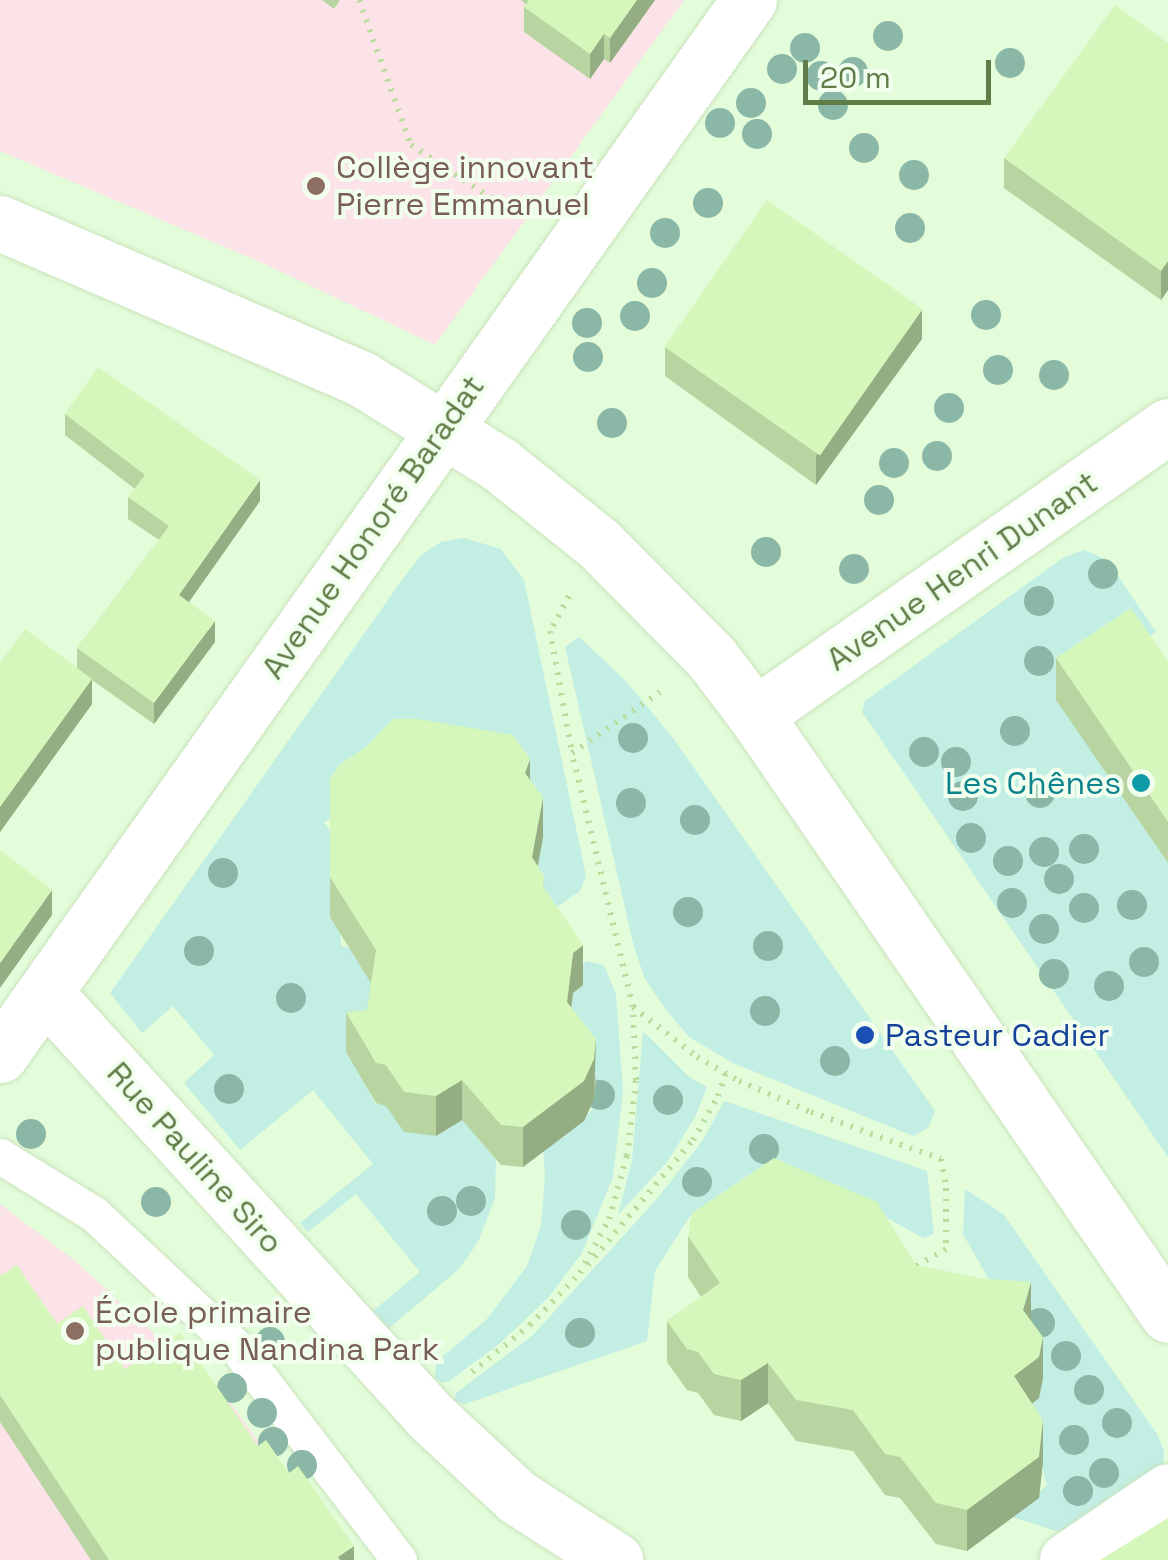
<!DOCTYPE html>
<html>
<head>
<meta charset="utf-8">
<style>
	body { margin:0 }
	#map { position:relative; width:1168px; height:1560px; overflow:hidden; background:#ecffe6; font-family:"Space Grotesk",sans-serif }
	div>[style] { position:absolute }
	.residential>* { inset:0; background:#e3fcda; transform-origin:0 0 }
	.education>* { inset:0; background:#fbe3e7 }
	.green>* { inset:0; background:#c2eee4 }
	.path>* { height:6px; margin-top:-3px; transform-origin:0; background:repeating-linear-gradient(90deg,#b9dd9d 0 2.5px,transparent 0 10.5px) }
	.roads { filter:drop-shadow(0 0 2px #cae3bd) drop-shadow(0 0 2px #cae3bd) }
	.service>* { height:35px; margin:-17.5px; padding:0 17.5px; transform-origin:17.5px; border-radius:17.5px; background:#fff }
	.minor>* { height:55px; margin:-27.5px; padding:0 27.5px; transform-origin:27.5px; border-radius:27.5px; background:#fff }
	.trees>* { width:30px; height:30px; margin:-15px; border-radius:50%; background:#8bb7a7 }
	.wall>* { inset:0; background:#b7d4a1 }
	.shaded-wall>* { inset:0; background:#95ad83 }
	.building>* { inset:0; background:#d5f7bb; transform-origin:0 0 }
	.dots>* { width:28px; height:28px; translate:-50% -50%; box-sizing:border-box; border:5px solid #f2ffef; border-radius:50% }
	span { translate:-50% -50%; white-space:nowrap; text-align:center; line-height:1.15; -webkit-text-stroke:8px #f2ffef; paint-order:stroke }
	.education-label { font-size:32px; color:#785e54 }
	.left { translate:0 -50%; text-align:left }
	.street-label { font-size:32px; color:#607c47 }
	.culture-label { font-size:32px; color:#0d838f }
	.right { translate:-100% -50%; text-align:right }
	.transit-label { font-size:32px; color:#164399 }
	.scale { position:absolute; left:803px; top:60px; width:188px; height:45px; box-sizing:border-box; border:5px solid #607c47; border-top:0; padding-left:12px; font-size:30px; line-height:35px; white-space:nowrap; color:#607c47; -webkit-text-stroke:8px #f2ffef; paint-order:stroke }
</style>
</head>
<body>
<div id="map">
	<div class="residential">
		<i style="left:0;top:0;width:1168px;height:1560px"></i>
	</div>
	<div class="education">
		<i style="clip-path:polygon(0 0,684px 0,435px 345px,267px 265px,0 151px)"></i>
		<i style="clip-path:polygon(0 1204px,73px 1259px,232px 1405px,345px 1560px,0 1560px)"></i>
	</div>
	<div class="green">
		<i style="clip-path:polygon(464px 538px,501px 549px,524px 580px,586px 876px,580px 891px,544px 916px,335px 815px,324px 823px,333px 834px,341px 946px,352px 948px,376px 990px,361px 1077px,375px 1103px,386px 1105px,404px 1132px,462px 1120px,496px 1159px,495px 1198px,478px 1242px,459px 1269px,388px 1329px,373px 1311px,420px 1272px,356px 1194px,308px 1232px,300px 1223px,373px 1164px,313px 1090px,240px 1150px,184px 1083px,214px 1055px,173px 1006px,142px 1033px,110px 993px,407px 573px,421px 555px,441px 542px)"></i>
		<i style="clip-path:polygon(1084px 550px,1107px 560px,1156px 632px,1057px 700px,1168px 863px,1168px 1157px,862px 712px,865px 701px,1064px 557px)"></i>
		<i style="clip-path:polygon(579px 637px,626px 681px,673px 738px,935px 1111px,928px 1128px,913px 1136px,733px 1063px,689px 1037px,666px 1010px,645px 979px,634px 947px,565px 647px)"></i>
		<i style="clip-path:polygon(586px 961px,604px 965px,616px 994px,623px 1091px,613px 1177px,582px 1253px,548px 1298px,499px 1344px,448px 1382px,440px 1382px,435px 1378px,436px 1362px,487px 1319px,527px 1266px,541px 1226px,545px 1176px,543px 1145px,564px 1137px,597px 1105px,567px 1042px,574px 973px)"></i>
		<i style="clip-path:polygon(643px 1031px,689px 1077px,707px 1087px,695px 1117px,667px 1162px,618px 1215px,632px 1160px)"></i>
		<i style="clip-path:polygon(724px 1101px,927px 1171px,934px 1234px,923px 1238px,846px 1195px,759px 1172px,690px 1216px,655px 1271px,647px 1341px,465px 1404px,454px 1401px,456px 1393px,533px 1335px,656px 1200px,703px 1140px)"></i>
		<i style="clip-path:polygon(965px 1189px,1004px 1215px,1157px 1434px,1164px 1451px,1163px 1468px,1069px 1535px,1012px 1517px,1047px 1485px,995px 1290px,963px 1234px)"></i>
	</div>
	<div class="path">
		<i style="left:359px;top:0;width:154px;rotate:70.3deg"></i>
		<i style="left:411px;top:145px;width:134px;rotate:33.5deg"></i>
		<i style="left:569px;top:596px;width:40px;rotate:118deg"></i>
		<i style="left:550px;top:631px;width:124px;rotate:79.8deg"></i>
		<i style="left:633px;top:1007px;width:81px;rotate:38deg"></i>
		<i style="left:697px;top:1057px;width:48px;rotate:29.7deg"></i>
		<i style="left:739px;top:1081px;width:78px;rotate:23.3deg"></i>
		<i style="left:811px;top:1112px;width:138px;rotate:19.9deg"></i>
		<i style="left:941px;top:1159px;width:29px;rotate:80deg"></i>
		<i style="left:946px;top:1188px;width:61px;rotate:90deg"></i>
		<i style="left:946px;top:1249px;width:40px;rotate:150.3deg"></i>
		<i style="left:588px;top:1265px;width:163px;rotate:-50deg"></i>
		<i style="left:693px;top:1140px;width:51px;rotate:-60.4deg"></i>
		<i style="left:718px;top:1096px;width:25px;rotate:-72deg"></i>
		<i style="left:472px;top:1372px;width:75px;rotate:-39deg"></i>
		<i style="left:530px;top:1325px;width:72px;rotate:-46.1deg"></i>
		<i style="left:580px;top:1273px;width:61px;rotate:-61.8deg"></i>
		<i style="left:609px;top:1219px;width:66px;rotate:-74.1deg"></i>
		<i style="left:627px;top:1156px;width:77px;rotate:-83.2deg"></i>
		<i style="left:636px;top:1080px;width:73px;rotate:-92.4deg"></i>
		<i style="left:633px;top:1007px;width:261px;rotate:-103.5deg"></i>
		<i style="left:572px;top:753px;width:107px;rotate:-34.7deg"></i>
	</div>
	<div class="roads">
		<div class="service">
			<i style="left:0;top:1156px;width:110px;rotate:31.7deg"></i>
			<i style="left:94px;top:1214px;width:196px;rotate:43.1deg"></i>
			<i style="left:237px;top:1348px;width:267px;rotate:52.6deg"></i>
		</div>
		<div class="minor">
			<i style="left:0;top:223px;width:394px;rotate:23.3deg"></i>
			<i style="left:362px;top:379px;width:161px;rotate:31.8deg"></i>
			<i style="left:499px;top:464px;width:127px;rotate:38.6deg"></i>
			<i style="left:598px;top:543px;width:161px;rotate:45.3deg"></i>
			<i style="left:711px;top:657px;width:73px;rotate:52.8deg"></i>
			<i style="left:755px;top:715px;width:728px;rotate:55.46deg"></i>
			<i style="left:755px;top:715px;width:504px;rotate:-34.98deg"></i>
			<i style="left:45px;top:993px;width:573px;rotate:47.69deg"></i>
			<i style="left:431px;top:1417px;width:117px;rotate:42.9deg"></i>
			<i style="left:517px;top:1497px;width:117px;rotate:32.7deg"></i>
			<i style="left:0;top:1055px;width:1294px;rotate:-54.63deg"></i>
			<i style="left:1067px;top:1560px;width:122px;rotate:-34.3deg"></i>
		</div>
	</div>
	<div class="trees">
		<i style="left:888px;top:36px"></i>
		<i style="left:805px;top:48px"></i>
		<i style="left:1010px;top:63px"></i>
		<i style="left:782px;top:69px"></i>
		<i style="left:853px;top:72px"></i>
		<i style="left:821px;top:76px"></i>
		<i style="left:751px;top:103px"></i>
		<i style="left:833px;top:105px"></i>
		<i style="left:720px;top:123px"></i>
		<i style="left:757px;top:134px"></i>
		<i style="left:864px;top:148px"></i>
		<i style="left:914px;top:175px"></i>
		<i style="left:708px;top:203px"></i>
		<i style="left:910px;top:228px"></i>
		<i style="left:665px;top:233px"></i>
		<i style="left:652px;top:283px"></i>
		<i style="left:986px;top:315px"></i>
		<i style="left:635px;top:316px"></i>
		<i style="left:587px;top:323px"></i>
		<i style="left:588px;top:357px"></i>
		<i style="left:998px;top:370px"></i>
		<i style="left:1054px;top:375px"></i>
		<i style="left:949px;top:408px"></i>
		<i style="left:612px;top:423px"></i>
		<i style="left:937px;top:456px"></i>
		<i style="left:894px;top:463px"></i>
		<i style="left:879px;top:500px"></i>
		<i style="left:766px;top:552px"></i>
		<i style="left:854px;top:569px"></i>
		<i style="left:1103px;top:574px"></i>
		<i style="left:1039px;top:601px"></i>
		<i style="left:1039px;top:661px"></i>
		<i style="left:1015px;top:731px"></i>
		<i style="left:633px;top:738px"></i>
		<i style="left:924px;top:752px"></i>
		<i style="left:956px;top:762px"></i>
		<i style="left:1040px;top:793px"></i>
		<i style="left:963px;top:796px"></i>
		<i style="left:631px;top:803px"></i>
		<i style="left:695px;top:820px"></i>
		<i style="left:971px;top:838px"></i>
		<i style="left:1084px;top:849px"></i>
		<i style="left:1044px;top:852px"></i>
		<i style="left:1008px;top:861px"></i>
		<i style="left:223px;top:873px"></i>
		<i style="left:1059px;top:879px"></i>
		<i style="left:1012px;top:903px"></i>
		<i style="left:1132px;top:905px"></i>
		<i style="left:1084px;top:908px"></i>
		<i style="left:688px;top:912px"></i>
		<i style="left:1044px;top:929px"></i>
		<i style="left:768px;top:946px"></i>
		<i style="left:199px;top:951px"></i>
		<i style="left:1144px;top:962px"></i>
		<i style="left:1054px;top:974px"></i>
		<i style="left:1109px;top:986px"></i>
		<i style="left:291px;top:998px"></i>
		<i style="left:765px;top:1011px"></i>
		<i style="left:835px;top:1061px"></i>
		<i style="left:229px;top:1089px"></i>
		<i style="left:600px;top:1095px"></i>
		<i style="left:668px;top:1100px"></i>
		<i style="left:31px;top:1134px"></i>
		<i style="left:764px;top:1149px"></i>
		<i style="left:697px;top:1182px"></i>
		<i style="left:471px;top:1201px"></i>
		<i style="left:156px;top:1202px"></i>
		<i style="left:442px;top:1211px"></i>
		<i style="left:576px;top:1225px"></i>
		<i style="left:1040px;top:1323px"></i>
		<i style="left:580px;top:1333px"></i>
		<i style="left:270px;top:1342px"></i>
		<i style="left:1066px;top:1356px"></i>
		<i style="left:232px;top:1388px"></i>
		<i style="left:1089px;top:1390px"></i>
		<i style="left:262px;top:1413px"></i>
		<i style="left:1117px;top:1423px"></i>
		<i style="left:1074px;top:1440px"></i>
		<i style="left:273px;top:1442px"></i>
		<i style="left:302px;top:1465px"></i>
		<i style="left:1104px;top:1473px"></i>
		<i style="left:1078px;top:1491px"></i>
	</div>
	<div class="wall">
		<i style="clip-path:polygon(322px 0,340px 0,334px 9px)"></i>
		<i style="clip-path:polygon(521px 0,655px 0,610px 63px,604px 59px,590px 79px,524px 32px,524px 7px,526px 4px)"></i>
		<i style="clip-path:polygon(1168px 43px,1168px 290px,1161px 300px,1004px 188px,1004px 158px)"></i>
		<i style="clip-path:polygon(922px 339px,816px 485px,665px 376px,665px 347px)"></i>
		<i style="clip-path:polygon(65px 414px,260px 501px,189px 602px,215px 642px,154px 724px,92px 680px,92px 704px,0 832px,0 663px,77px 668px,77px 648px,159px 540px,128px 519px,128px 497px,135px 489px,65px 435px)"></i>
		<i style="clip-path:polygon(1056px 658px,1168px 661px,1168px 863px,1056px 700px)"></i>
		<i style="clip-path:polygon(330px 779px,530px 780px,543px 837px,538px 866px,544px 887px,583px 985px,573px 993px,571px 1007px,596px 1079px,594px 1099px,584px 1121px,523px 1167px,501px 1165px,462px 1120px,436px 1136px,404px 1132px,386px 1106px,376px 1103px,346px 1052px,346px 1012px,367px 1010px,371px 983px,330px 917px)"></i>
		<i style="clip-path:polygon(688px 1236px,916px 1265px,1031px 1321px,1043px 1378px,1039px 1398px,1032px 1404px,1043px 1461px,1039px 1498px,967px 1551px,936px 1544px,900px 1498px,885px 1495px,853px 1451px,796px 1441px,768px 1403px,741px 1421px,714px 1415px,698px 1393px,687px 1390px,667px 1362px,667px 1321px,701px 1297px,688px 1277px)"></i>
		<i style="clip-path:polygon(0 1276px,57px 1324px,125px 1369px,258px 1446px,289px 1473px,354px 1560px,91px 1560px,0 1422px)"></i>
	</div>
	<div class="shaded-wall">
		<i style="clip-path:polygon(637px 0,655px 0,610px 63px,610px 38px)"></i>
		<i style="clip-path:polygon(604px 34px,604px 59px,590px 79px,590px 54px)"></i>
		<i style="clip-path:polygon(1168px 261px,1168px 290px,1161px 300px,1161px 271px)"></i>
		<i style="clip-path:polygon(922px 310px,922px 339px,816px 485px,816px 456px)"></i>
		<i style="clip-path:polygon(260px 480px,260px 501px,179px 616px,179px 595px)"></i>
		<i style="clip-path:polygon(215px 621px,215px 642px,154px 724px,154px 703px)"></i>
		<i style="clip-path:polygon(92px 679px,92px 704px,0 832px,0 807px)"></i>
		<i style="clip-path:polygon(530px 759px,530px 799px,525px 773px)"></i>
		<i style="clip-path:polygon(543px 797px,543px 837px,532px 897px,532px 857px)"></i>
		<i style="clip-path:polygon(52px 890px,52px 915px,0 988px,0 963px)"></i>
		<i style="clip-path:polygon(583px 945px,583px 985px,573px 993px,567px 1042px,567px 1002px,573px 953px)"></i>
		<i style="clip-path:polygon(596px 1039px,594px 1099px,584px 1121px,523px 1167px,523px 1127px)"></i>
		<i style="clip-path:polygon(462px 1080px,462px 1120px,436px 1136px,436px 1096px)"></i>
		<i style="clip-path:polygon(1031px 1282px,1031px 1323px,1023px 1310px)"></i>
		<i style="clip-path:polygon(1043px 1337px,1043px 1378px,1039px 1398px,1014px 1417px,1014px 1376px)"></i>
		<i style="clip-path:polygon(768px 1363px,768px 1403px,741px 1421px,741px 1380px)"></i>
		<i style="clip-path:polygon(1043px 1420px,1043px 1461px,1039px 1498px,967px 1551px,967px 1510px)"></i>
		<i style="clip-path:polygon(354px 1546px,354px 1560px,338px 1560px,338px 1557px)"></i>
	</div>
	<div class="building">
		<i style="clip-path:polygon(529px 0,637px 0,610px 38px,604px 34px,590px 54px,524px 7px)"></i>
		<i style="clip-path:polygon(1115px 5px,1168px 43px,1168px 261px,1161px 271px,1004px 158px)"></i>
		<i style="left:767px;top:200px;width:190px;height:179px;rotate:35deg"></i>
		<i style="clip-path:polygon(98px 367px,260px 480px,179px 595px,215px 621px,154px 703px,77px 648px,169px 526px,128px 497px,145px 475px,65px 414px)"></i>
		<i style="clip-path:polygon(1131px 608px,1168px 661px,1168px 822px,1056px 658px)"></i>
		<i style="clip-path:polygon(25px 629px,92px 679px,0 807px,0 663px)"></i>
		<i style="clip-path:polygon(393px 719px,417px 719px,513px 735px,530px 759px,525px 773px,543px 797px,532px 857px,544px 876px,543px 886px,583px 945px,573px 953px,567px 1002px,596px 1039px,594px 1059px,584px 1081px,523px 1127px,501px 1125px,462px 1080px,436px 1096px,404px 1092px,386px 1065px,376px 1063px,346px 1012px,367px 1010px,376px 950px,330px 877px,330px 779px,339px 765px,366px 747px)"></i>
		<i style="clip-path:polygon(0 850px,52px 890px,0 963px)"></i>
		<i style="clip-path:polygon(774px 1158px,877px 1202px,916px 1265px,979px 1278px,1031px 1282px,1023px 1310px,1043px 1337px,1039px 1357px,1014px 1376px,1043px 1420px,1039px 1457px,967px 1510px,936px 1503px,900px 1457px,885px 1454px,853px 1410px,796px 1400px,768px 1363px,741px 1380px,714px 1374px,698px 1352px,687px 1349px,667px 1321px,720px 1283px,688px 1236px,692px 1213px)"></i>
		<i style="clip-path:polygon(17px 1265px,57px 1324px,83px 1306px,125px 1369px,180px 1333px,258px 1446px,266px 1440px,289px 1473px,298px 1466px,354px 1546px,338px 1557px,340px 1560px,109px 1560px,0 1395px,0 1276px)"></i>
		<i style="clip-path:polygon(1168px 1518px,1168px 1560px,1100px 1560px)"></i>
	</div>
	<div class="dots">
		<i style="left:316px;top:186px;background:#8d6e63"></i>
		<i style="left:1141px;top:783px;background:#0f9aa8"></i>
		<i style="left:865px;top:1035px;background:#1a4fb4"></i>
		<i style="left:75px;top:1331px;background:#8d6e63"></i>
	</div>
	<div class="education-label">
		<span class="left" style="left:336px;top:186px">Collège innovant<br>Pierre Emmanuel</span>
		<span class="left" style="left:95px;top:1331px">École primaire<br>publique Nandina Park</span>
	</div>
	<div class="street-label">
		<span style="left:373px;top:527px;rotate:-55deg">Avenue Honoré Baradat</span>
		<span style="left:962px;top:571px;rotate:-35deg">Avenue Henri Dunant</span>
		<span style="left:195px;top:1158px;rotate:48deg">Rue Pauline Siro</span>
	</div>
	<div class="culture-label">
		<span class="right" style="left:1121px;top:783px">Les Chênes</span>
	</div>
	<div class="transit-label">
		<span class="left" style="left:885px;top:1035px">Pasteur Cadier</span>
	</div>
	<div class="scale">20 m</div>
</div>
</body>
</html>
